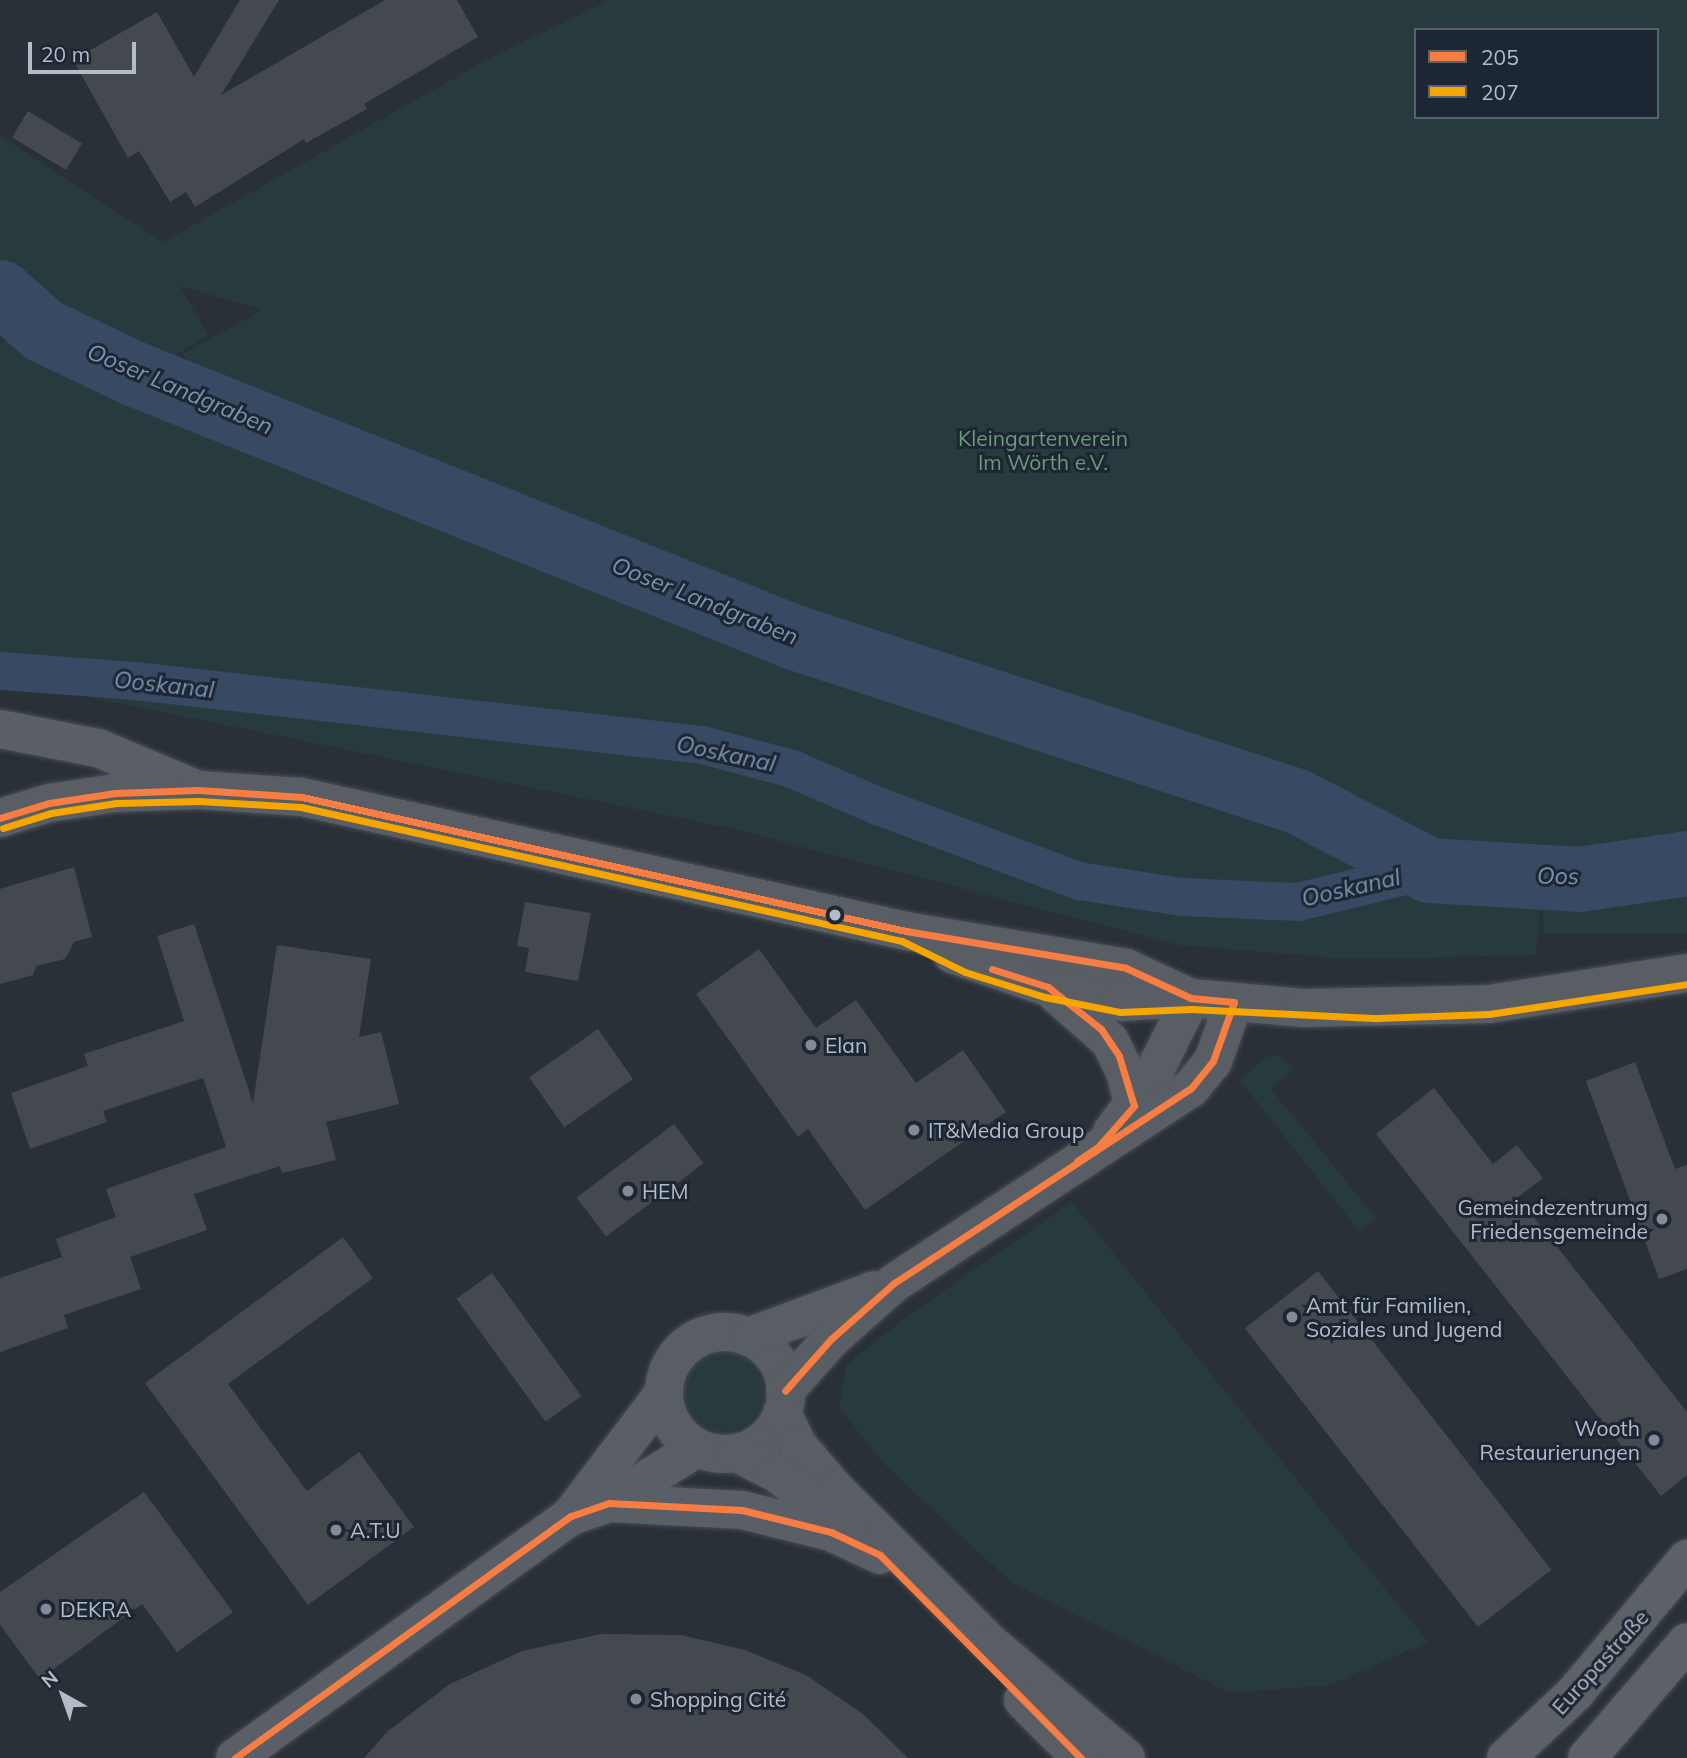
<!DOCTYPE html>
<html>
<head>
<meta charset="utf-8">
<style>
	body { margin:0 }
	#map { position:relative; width:1687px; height:1758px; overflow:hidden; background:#2a3038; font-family:Mulish,sans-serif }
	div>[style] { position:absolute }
	.green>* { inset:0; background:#273a3e; transform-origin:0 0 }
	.round { border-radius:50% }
	.canal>* { height:38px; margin:-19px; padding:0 19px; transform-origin:19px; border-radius:19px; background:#384963 }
	.river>* { height:65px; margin:-32.5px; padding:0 32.5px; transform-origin:32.5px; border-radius:32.5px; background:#384963 }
	.building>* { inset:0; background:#444950; transform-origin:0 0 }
	.roads { filter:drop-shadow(0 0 2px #484c53) drop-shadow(0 0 2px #484c53) }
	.street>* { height:38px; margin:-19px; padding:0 19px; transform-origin:19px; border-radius:19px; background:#5a5e66 }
	.secondary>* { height:38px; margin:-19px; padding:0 19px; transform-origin:19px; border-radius:19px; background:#595d64 }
	.secondary>.ring { margin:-19px; padding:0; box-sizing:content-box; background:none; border:38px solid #595d64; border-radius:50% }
	.primary>* { height:38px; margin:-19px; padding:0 19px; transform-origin:19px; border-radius:19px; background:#5c6168 }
	.bus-1>* { height:7px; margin:-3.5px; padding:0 3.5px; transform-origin:3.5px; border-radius:3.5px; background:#f77d43 }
	.bus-2>* { height:7px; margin:-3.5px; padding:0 3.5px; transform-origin:3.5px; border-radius:3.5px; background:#f7a600 }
	.dots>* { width:19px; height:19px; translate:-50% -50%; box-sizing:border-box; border:4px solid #1d2633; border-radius:50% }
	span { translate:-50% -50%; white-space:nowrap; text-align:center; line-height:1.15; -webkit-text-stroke:6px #1d2633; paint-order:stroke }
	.park-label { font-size:21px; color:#6b9a76 }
	.poi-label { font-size:21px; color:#b4bcc9 }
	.left { translate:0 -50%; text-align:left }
	.right { translate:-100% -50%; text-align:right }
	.street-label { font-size:21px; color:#b4bcc9 }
	.water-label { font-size:23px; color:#7c92b1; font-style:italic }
	.legend { position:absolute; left:1414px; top:28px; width:245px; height:91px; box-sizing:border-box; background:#1d2633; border:2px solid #59626f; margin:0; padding:9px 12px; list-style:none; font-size:21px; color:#b4bcc9 }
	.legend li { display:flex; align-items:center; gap:14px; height:35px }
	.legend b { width:35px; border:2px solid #59626f }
	.north { position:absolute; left:28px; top:1660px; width:70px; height:70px; -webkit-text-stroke:5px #1d2633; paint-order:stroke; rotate:320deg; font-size:19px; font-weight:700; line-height:28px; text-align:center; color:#b4bcc9 }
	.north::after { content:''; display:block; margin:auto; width:24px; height:32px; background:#b4bcc9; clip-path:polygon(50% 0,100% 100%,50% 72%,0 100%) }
	.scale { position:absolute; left:28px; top:42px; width:108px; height:32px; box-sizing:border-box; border:4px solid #b4bcc9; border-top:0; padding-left:9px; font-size:21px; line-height:24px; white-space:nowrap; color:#b4bcc9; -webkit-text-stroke:5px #1d2633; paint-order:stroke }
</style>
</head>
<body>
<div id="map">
	<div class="green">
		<i style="clip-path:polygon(evenodd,610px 0,1687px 0,1687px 844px,1626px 858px,1418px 851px,1321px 811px,1310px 836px,1417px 886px,1541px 902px,1536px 955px,1349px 959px,1179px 945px,734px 829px,89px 697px,0 687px,0 344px,8px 339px,0 329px,0 136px,163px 242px,490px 58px,610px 0,1416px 30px,1657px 30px,1657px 117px,1416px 117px,1416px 30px,610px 0,180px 286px,263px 310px,182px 354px,222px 400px,176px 355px,208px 335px,180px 286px)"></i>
		<i style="left:1687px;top:878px;width:55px;height:144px;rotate:90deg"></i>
		<i style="clip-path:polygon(1277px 1055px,1293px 1069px,1271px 1089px,1376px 1218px,1359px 1231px,1240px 1080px,1266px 1057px)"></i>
		<i style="clip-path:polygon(1072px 1202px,1428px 1642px,1329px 1685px,1230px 1693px,1012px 1583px,884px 1464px,839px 1407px,846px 1365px,905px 1318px)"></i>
		<i class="round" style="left:685px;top:1353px;width:78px;height:78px"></i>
	</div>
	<div class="canal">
		<i style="left:0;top:671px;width:135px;rotate:4.2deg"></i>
		<i style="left:135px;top:681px;width:572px;rotate:6.43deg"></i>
		<i style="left:703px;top:745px;width:92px;rotate:15.1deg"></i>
		<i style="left:792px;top:769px;width:94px;rotate:23.3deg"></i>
		<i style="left:878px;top:806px;width:215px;rotate:20.5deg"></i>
		<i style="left:1079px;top:881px;width:104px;rotate:8.8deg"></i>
		<i style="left:1182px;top:897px;width:116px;rotate:2.5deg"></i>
		<i style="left:1298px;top:902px;width:135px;rotate:-13.7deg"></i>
	</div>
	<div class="river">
		<i style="left:0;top:292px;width:57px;rotate:41.5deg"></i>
		<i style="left:43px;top:330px;width:100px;rotate:25.5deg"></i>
		<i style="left:133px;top:373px;width:712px;rotate:21.77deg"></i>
		<i style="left:794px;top:637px;width:529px;rotate:18.06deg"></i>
		<i style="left:1297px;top:801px;width:149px;rotate:27.6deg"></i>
		<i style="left:1429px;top:870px;width:150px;rotate:3.4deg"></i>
		<i style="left:1579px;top:879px;width:109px;rotate:-8.4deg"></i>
	</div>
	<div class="building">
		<i style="clip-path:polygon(240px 0,279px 0,221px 95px,385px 0,457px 0,478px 37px,364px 104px,367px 109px,306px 143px,304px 139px,195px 207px,186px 192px,170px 202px,139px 151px,128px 158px,73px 60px,157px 12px,194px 77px)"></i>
		<i style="left:28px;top:111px;width:63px;height:31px;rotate:31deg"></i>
		<i style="clip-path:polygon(74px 867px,92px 937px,74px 942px,65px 959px,36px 966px,33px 975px,0 984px,0 889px)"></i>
		<i style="clip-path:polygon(525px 902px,591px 913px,578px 981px,525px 972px,529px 948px,517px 946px)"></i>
		<i style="clip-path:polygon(194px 924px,253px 1103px,277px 945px,371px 959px,359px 1037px,381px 1032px,399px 1104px,326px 1122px,336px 1160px,282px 1173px,280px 1166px,194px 1194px,207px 1230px,130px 1257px,141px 1289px,64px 1315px,68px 1328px,0 1352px,0 1278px,62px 1257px,56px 1239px,116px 1217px,106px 1189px,226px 1147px,203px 1078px,103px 1111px,107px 1122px,30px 1149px,11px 1093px,88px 1066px,84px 1054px,184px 1021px,157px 936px)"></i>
		<i style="clip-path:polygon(759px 949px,816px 1028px,856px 1000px,916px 1083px,963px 1050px,1006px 1112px,865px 1210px,808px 1129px,798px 1137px,696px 994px)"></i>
		<i style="left:598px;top:1029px;width:61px;height:84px;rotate:55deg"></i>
		<i style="clip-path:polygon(1635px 1062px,1675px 1169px,1687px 1165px,1687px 1269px,1659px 1279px,1586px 1081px)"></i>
		<i style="clip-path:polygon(1434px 1088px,1493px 1164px,1517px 1145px,1543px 1178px,1518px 1197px,1687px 1412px,1687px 1475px,1661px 1496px,1376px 1134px)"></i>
		<i style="left:674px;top:1124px;width:49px;height:122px;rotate:53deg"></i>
		<i style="clip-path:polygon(343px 1237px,373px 1278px,228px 1384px,307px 1491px,359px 1452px,414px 1527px,308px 1605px,145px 1383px)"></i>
		<i style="left:1318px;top:1271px;width:379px;height:93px;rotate:52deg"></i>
		<i style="left:492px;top:1273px;width:152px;height:44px;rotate:54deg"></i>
		<i style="clip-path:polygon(144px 1492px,233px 1612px,177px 1652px,142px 1604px,40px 1679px,0 1625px,0 1592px)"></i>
		<i style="clip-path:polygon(601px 1634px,681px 1635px,745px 1650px,806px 1675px,863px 1714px,908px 1758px,364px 1758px,388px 1731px,450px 1684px,522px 1651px)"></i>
	</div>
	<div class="roads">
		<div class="street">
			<i style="left:0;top:729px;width:100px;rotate:11deg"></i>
			<i style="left:98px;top:748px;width:108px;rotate:22.8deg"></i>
			<i style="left:609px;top:1503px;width:133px;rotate:3deg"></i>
			<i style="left:742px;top:1510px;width:92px;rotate:13.9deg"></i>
			<i style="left:831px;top:1532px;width:54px;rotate:25.1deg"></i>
			<i style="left:572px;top:1514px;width:152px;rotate:-52.8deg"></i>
			<i style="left:235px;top:1758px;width:414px;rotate:-35.8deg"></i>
			<i style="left:571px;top:1516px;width:40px;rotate:-18.9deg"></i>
			<i style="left:609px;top:1503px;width:104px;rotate:-32deg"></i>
		</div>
		<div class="secondary">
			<i style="left:0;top:818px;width:51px;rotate:-17deg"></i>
			<i style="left:49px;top:803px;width:67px;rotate:-8.6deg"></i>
			<i style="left:115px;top:793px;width:83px;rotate:-2.1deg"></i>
			<i style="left:198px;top:790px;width:104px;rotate:3.9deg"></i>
			<i style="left:302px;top:797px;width:619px;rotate:12.51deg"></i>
			<i style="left:906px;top:931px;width:223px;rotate:9.5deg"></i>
			<i style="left:1126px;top:968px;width:72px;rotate:24.8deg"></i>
			<i style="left:952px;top:954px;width:102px;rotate:19deg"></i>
			<i style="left:1048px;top:987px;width:75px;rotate:11.6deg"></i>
			<i style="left:1121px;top:1002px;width:70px;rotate:-3.3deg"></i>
			<i style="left:1191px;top:998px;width:113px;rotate:5.1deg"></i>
			<i style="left:1304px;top:1008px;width:185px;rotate:-1.2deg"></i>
			<i style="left:1489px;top:1004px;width:200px;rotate:-8.9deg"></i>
			<i style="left:1054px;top:992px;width:74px;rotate:41.2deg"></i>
			<i style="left:1110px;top:1041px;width:34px;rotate:64deg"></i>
			<i style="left:1125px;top:1072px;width:35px;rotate:75deg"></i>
			<i style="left:1112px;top:1132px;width:62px;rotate:-53.5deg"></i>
			<i style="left:1149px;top:1082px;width:94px;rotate:-63.4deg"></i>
			<i class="ring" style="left:664px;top:1332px;width:84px;height:84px"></i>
			<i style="left:748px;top:1337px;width:135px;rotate:-20.3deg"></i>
			<i style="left:785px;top:1391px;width:69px;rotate:-48.5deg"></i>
			<i style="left:831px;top:1339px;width:84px;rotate:-41.6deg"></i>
			<i style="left:894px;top:1283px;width:355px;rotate:-33.3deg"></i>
			<i style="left:1191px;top:1088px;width:35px;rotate:-51deg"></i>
			<i style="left:1213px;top:1061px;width:63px;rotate:-70.4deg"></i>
			<i style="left:782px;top:1413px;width:37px;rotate:64deg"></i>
			<i style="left:798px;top:1446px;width:57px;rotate:49.3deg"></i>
			<i style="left:835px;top:1489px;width:218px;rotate:44.8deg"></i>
			<i style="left:990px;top:1643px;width:178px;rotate:40.2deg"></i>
			<i style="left:737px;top:1453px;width:46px;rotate:27.1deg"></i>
			<i style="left:778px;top:1474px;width:88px;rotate:38.6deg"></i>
			<i style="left:1023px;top:1700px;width:82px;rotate:45deg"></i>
		</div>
		<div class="primary">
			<i style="left:1506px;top:1758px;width:95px;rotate:-43.3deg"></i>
			<i style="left:1575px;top:1693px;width:175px;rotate:-50.1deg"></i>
			<i style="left:1587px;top:1758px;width:153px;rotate:-49.2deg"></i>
		</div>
	</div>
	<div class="bus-1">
		<i style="left:0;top:818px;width:51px;rotate:-17deg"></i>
		<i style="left:49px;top:803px;width:67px;rotate:-8.6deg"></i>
		<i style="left:115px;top:793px;width:83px;rotate:-2.1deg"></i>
		<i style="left:198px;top:790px;width:104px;rotate:3.9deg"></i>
		<i style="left:302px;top:797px;width:619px;rotate:12.51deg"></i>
		<i style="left:906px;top:931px;width:223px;rotate:9.5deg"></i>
		<i style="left:1126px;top:968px;width:72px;rotate:24.8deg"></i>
		<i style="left:1191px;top:998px;width:43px;rotate:5.3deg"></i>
		<i style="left:1234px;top:1002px;width:63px;rotate:109.6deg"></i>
		<i style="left:1213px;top:1061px;width:35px;rotate:129deg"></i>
		<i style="left:1191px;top:1088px;width:355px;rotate:146.7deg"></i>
		<i style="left:894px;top:1283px;width:84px;rotate:138.4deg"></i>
		<i style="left:831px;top:1339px;width:69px;rotate:131.5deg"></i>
		<i style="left:992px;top:969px;width:59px;rotate:17.8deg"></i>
		<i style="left:1048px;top:987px;width:68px;rotate:38.4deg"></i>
		<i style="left:1101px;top:1029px;width:32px;rotate:56deg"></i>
		<i style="left:1119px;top:1056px;width:52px;rotate:73.3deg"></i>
		<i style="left:1134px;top:1106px;width:55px;rotate:131.3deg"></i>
		<i style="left:1098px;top:1147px;width:25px;rotate:146deg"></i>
		<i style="left:235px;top:1758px;width:414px;rotate:-35.8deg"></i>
		<i style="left:571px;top:1516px;width:40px;rotate:-18.9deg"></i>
		<i style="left:609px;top:1503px;width:133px;rotate:3deg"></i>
		<i style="left:742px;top:1510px;width:92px;rotate:13.9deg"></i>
		<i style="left:831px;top:1532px;width:54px;rotate:25.1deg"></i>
		<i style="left:880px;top:1555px;width:286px;rotate:45.3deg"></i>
	</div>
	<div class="bus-2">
		<i style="left:3px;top:828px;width:50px;rotate:-17.4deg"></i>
		<i style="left:51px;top:813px;width:66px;rotate:-8.7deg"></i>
		<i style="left:116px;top:803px;width:82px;rotate:-1.4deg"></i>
		<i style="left:198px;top:801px;width:103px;rotate:3.3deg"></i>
		<i style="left:301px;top:807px;width:616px;rotate:12.57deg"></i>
		<i style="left:902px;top:941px;width:70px;rotate:26.2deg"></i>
		<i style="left:965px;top:972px;width:84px;rotate:17.4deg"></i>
		<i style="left:1045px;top:997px;width:76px;rotate:11.3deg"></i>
		<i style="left:1120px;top:1012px;width:71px;rotate:-2.4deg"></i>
		<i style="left:1191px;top:1009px;width:187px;rotate:2.8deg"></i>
		<i style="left:1378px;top:1018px;width:111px;rotate:-2.1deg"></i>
		<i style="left:1489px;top:1014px;width:200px;rotate:-8.6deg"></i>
	</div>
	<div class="dots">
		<i style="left:835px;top:915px;background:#b4bcc9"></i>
		<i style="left:811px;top:1045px;background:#848b96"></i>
		<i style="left:914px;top:1130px;background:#848b96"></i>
		<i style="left:628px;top:1191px;background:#848b96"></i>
		<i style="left:1662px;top:1219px;background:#848b96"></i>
		<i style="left:1292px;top:1317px;background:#848b96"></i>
		<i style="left:1654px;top:1440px;background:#848b96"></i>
		<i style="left:336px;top:1530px;background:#848b96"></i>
		<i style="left:46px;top:1609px;background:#848b96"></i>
		<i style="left:636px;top:1699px;background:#848b96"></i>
	</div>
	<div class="park-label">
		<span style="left:1043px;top:450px">Kleingartenverein<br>Im Wörth e.V.</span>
	</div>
	<div class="poi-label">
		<span class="left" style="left:825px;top:1045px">Elan</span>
		<span class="left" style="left:928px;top:1130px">IT&amp;Media Group</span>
		<span class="left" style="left:642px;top:1191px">HEM</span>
		<span class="right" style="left:1648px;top:1219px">Gemeindezentrumg<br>Friedensgemeinde</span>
		<span class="left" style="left:1306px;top:1317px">Amt für Familien,<br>Soziales und Jugend</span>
		<span class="right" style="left:1640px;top:1440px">Wooth<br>Restaurierungen</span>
		<span class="left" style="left:350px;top:1530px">A.T.U</span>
		<span class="left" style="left:60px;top:1609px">DEKRA</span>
		<span class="left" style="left:650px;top:1699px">Shopping Cité</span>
	</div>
	<div class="street-label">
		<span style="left:1600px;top:1662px;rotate:-48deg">Europastraße</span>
	</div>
	<div class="water-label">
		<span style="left:180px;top:389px;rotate:23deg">Ooser Landgraben</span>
		<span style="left:705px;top:601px;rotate:22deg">Ooser Landgraben</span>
		<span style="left:164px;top:685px;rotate:6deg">Ooskanal</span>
		<span style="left:726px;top:754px;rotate:12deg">Ooskanal</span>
		<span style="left:1558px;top:876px;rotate:1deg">Oos</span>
		<span style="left:1351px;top:888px;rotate:-13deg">Ooskanal</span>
	</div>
	<ul class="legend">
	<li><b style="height:9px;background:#f77d43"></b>205</li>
	<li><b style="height:9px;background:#f7a600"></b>207</li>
	</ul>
	<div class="north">N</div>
	<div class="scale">20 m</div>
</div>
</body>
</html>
